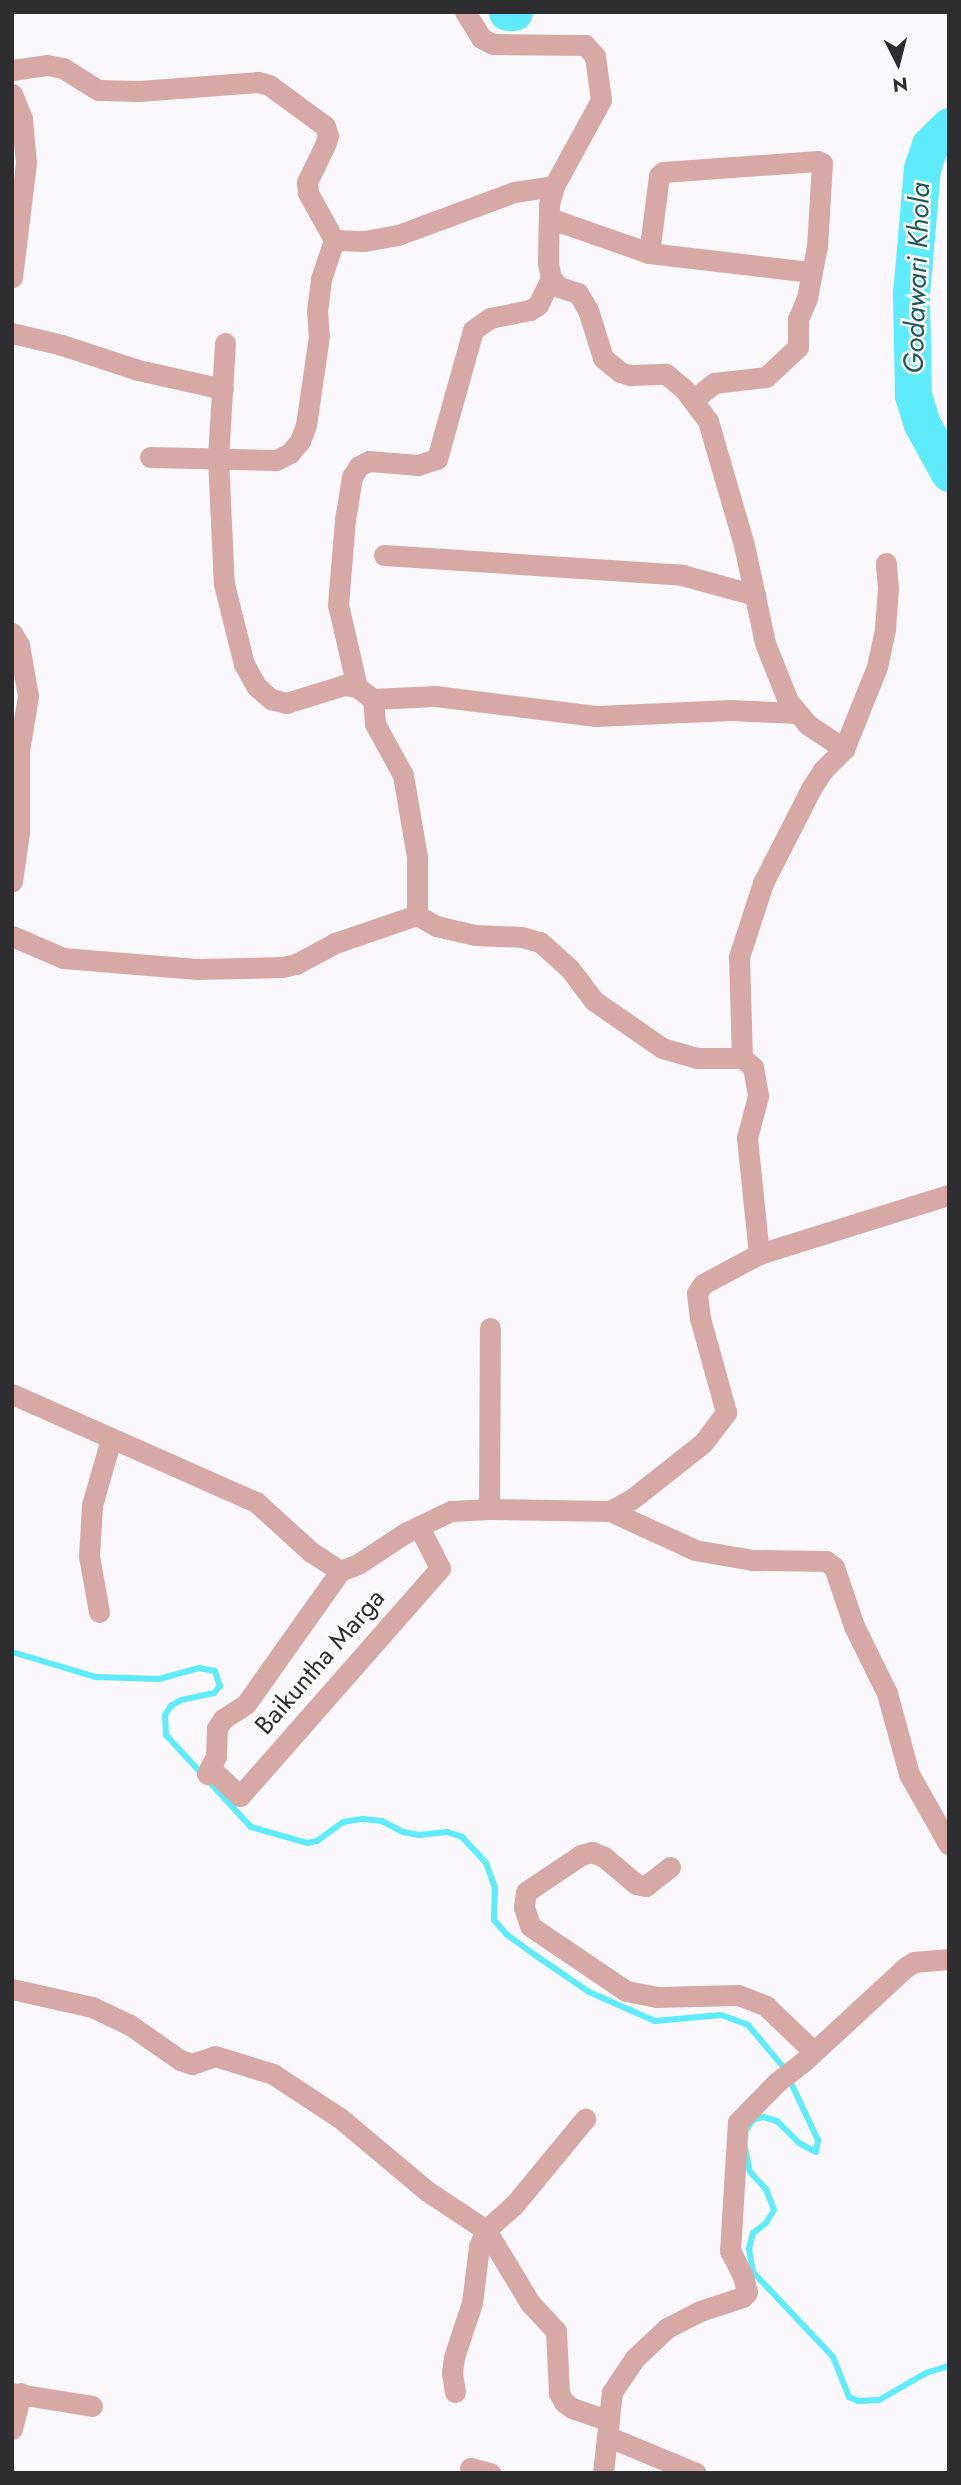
<!DOCTYPE html>
<html>
<head>
<meta charset="utf-8">
<style>
	body { margin:0 }
	#map { position:relative; width:961px; height:2485px; overflow:hidden; background:#faf8fd; font-family:Jost,sans-serif }
	div>[style] { position:absolute }
	.stream>* { height:6px; margin:-3px; padding:0 3px; transform-origin:3px; border-radius:3px; background:#5eebfb }
	.river>* { height:37px; margin:-18.5px; padding:0 18.5px; transform-origin:18.5px; border-radius:18.5px; background:#5eebfb }
	.minor>* { height:21px; margin:-10.5px; padding:0 10.5px; transform-origin:10.5px; border-radius:10.5px; background:#d7a9a6 }
	span { translate:-50% -50%; white-space:nowrap; text-align:center; line-height:1.15; -webkit-text-stroke:5px #fff; paint-order:stroke }
	.street-label { font-size:26px; color:#2e2d2f }
	.water-label { font-size:28px; color:#1d585f; font-style:italic }
	.frame { position:absolute; inset:0; border:14px solid #2e2d2f; pointer-events:none }
	.north { position:absolute; left:863px; top:28px; width:70px; height:70px; -webkit-text-stroke:5px #fff; paint-order:stroke; rotate:174deg; font-size:19px; font-weight:700; line-height:28px; text-align:center; color:#2e2d2f }
	.north::after { content:''; display:block; margin:auto; width:24px; height:32px; background:#2e2d2f; clip-path:polygon(50% 0,100% 100%,50% 72%,0 100%) }
</style>
</head>
<body>
<div id="map">
	<div class="stream">
		<i style="left:12px;top:1652px;width:88px;rotate:16.6deg"></i>
		<i style="left:96px;top:1677px;width:63px;rotate:1.8deg"></i>
		<i style="left:159px;top:1679px;width:41px;rotate:-15.4deg"></i>
		<i style="left:199px;top:1668px;width:16px;rotate:11deg"></i>
		<i style="left:215px;top:1671px;width:16px;rotate:72deg"></i>
		<i style="left:220px;top:1686px;width:9px;rotate:131deg"></i>
		<i style="left:214px;top:1693px;width:34px;rotate:168deg"></i>
		<i style="left:181px;top:1700px;width:12px;rotate:149deg"></i>
		<i style="left:171px;top:1706px;width:11px;rotate:124deg"></i>
		<i style="left:165px;top:1715px;width:20px;rotate:87deg"></i>
		<i style="left:166px;top:1735px;width:125px;rotate:47.3deg"></i>
		<i style="left:251px;top:1827px;width:58px;rotate:15.9deg"></i>
		<i style="left:307px;top:1843px;width:10px;rotate:-11deg"></i>
		<i style="left:317px;top:1841px;width:32px;rotate:-36deg"></i>
		<i style="left:343px;top:1822px;width:20px;rotate:-9deg"></i>
		<i style="left:363px;top:1819px;width:19px;rotate:6deg"></i>
		<i style="left:382px;top:1821px;width:24px;rotate:28deg"></i>
		<i style="left:403px;top:1832px;width:16px;rotate:11deg"></i>
		<i style="left:419px;top:1835px;width:28px;rotate:-6deg"></i>
		<i style="left:447px;top:1832px;width:16px;rotate:18deg"></i>
		<i style="left:462px;top:1837px;width:35px;rotate:47deg"></i>
		<i style="left:486px;top:1863px;width:27px;rotate:70deg"></i>
		<i style="left:495px;top:1888px;width:32px;rotate:92deg"></i>
		<i style="left:494px;top:1920px;width:18px;rotate:49deg"></i>
		<i style="left:506px;top:1934px;width:36px;rotate:36deg"></i>
		<i style="left:535px;top:1955px;width:65px;rotate:34.4deg"></i>
		<i style="left:589px;top:1992px;width:72px;rotate:23.7deg"></i>
		<i style="left:655px;top:2021px;width:66px;rotate:-5.2deg"></i>
		<i style="left:721px;top:2015px;width:29px;rotate:20deg"></i>
		<i style="left:748px;top:2025px;width:57px;rotate:49.9deg"></i>
		<i style="left:744px;top:2133px;width:16px;rotate:-55deg"></i>
		<i style="left:753px;top:2120px;width:10px;rotate:-17deg"></i>
		<i style="left:763px;top:2117px;width:15px;rotate:16deg"></i>
		<i style="left:777px;top:2121px;width:31px;rotate:45deg"></i>
		<i style="left:799px;top:2143px;width:19px;rotate:28deg"></i>
		<i style="left:816px;top:2152px;width:12px;rotate:-81deg"></i>
		<i style="left:818px;top:2140px;width:68px;rotate:-115.4deg"></i>
		<i style="left:745px;top:2147px;width:25px;rotate:79deg"></i>
		<i style="left:750px;top:2172px;width:23px;rotate:47deg"></i>
		<i style="left:766px;top:2189px;width:22px;rotate:69deg"></i>
		<i style="left:774px;top:2210px;width:15px;rotate:122deg"></i>
		<i style="left:766px;top:2223px;width:16px;rotate:142deg"></i>
		<i style="left:753px;top:2233px;width:16px;rotate:104deg"></i>
		<i style="left:749px;top:2249px;width:23px;rotate:80deg"></i>
		<i style="left:753px;top:2272px;width:117px;rotate:46.7deg"></i>
		<i style="left:833px;top:2357px;width:43px;rotate:68.2deg"></i>
		<i style="left:849px;top:2397px;width:10px;rotate:24deg"></i>
		<i style="left:858px;top:2401px;width:21px;rotate:-3deg"></i>
		<i style="left:879px;top:2400px;width:54px;rotate:-29.9deg"></i>
		<i style="left:926px;top:2373px;width:24px;rotate:-17deg"></i>
	</div>
	<div class="river">
		<i style="left:507px;top:12px;width:7px"></i>
		<i style="left:949px;top:126px;width:27px;rotate:135deg"></i>
		<i style="left:930px;top:145px;width:24px;rotate:109deg"></i>
		<i style="left:922px;top:168px;width:125px;rotate:95deg"></i>
		<i style="left:911px;top:293px;width:102px;rotate:88.9deg"></i>
		<i style="left:913px;top:395px;width:30px;rotate:73deg"></i>
		<i style="left:922px;top:424px;width:56px;rotate:61.1deg"></i>
	</div>
	<div class="minor">
		<i style="left:465px;top:12px;width:31px;rotate:58deg"></i>
		<i style="left:481px;top:38px;width:13px;rotate:27deg"></i>
		<i style="left:493px;top:44px;width:92px;rotate:0.6deg"></i>
		<i style="left:585px;top:45px;width:15px;rotate:48deg"></i>
		<i style="left:595px;top:56px;width:44px;rotate:82.2deg"></i>
		<i style="left:601px;top:100px;width:98px;rotate:118.7deg"></i>
		<i style="left:554px;top:186px;width:20px;rotate:105deg"></i>
		<i style="left:549px;top:205px;width:58px;rotate:91deg"></i>
		<i style="left:548px;top:263px;width:15px;rotate:79deg"></i>
		<i style="left:551px;top:278px;width:12px;rotate:48deg"></i>
		<i style="left:559px;top:287px;width:20px;rotate:18deg"></i>
		<i style="left:578px;top:293px;width:20px;rotate:60deg"></i>
		<i style="left:588px;top:310px;width:50px;rotate:72.6deg"></i>
		<i style="left:603px;top:358px;width:22px;rotate:39deg"></i>
		<i style="left:620px;top:372px;width:10px;rotate:17deg"></i>
		<i style="left:630px;top:375px;width:36px;rotate:-2deg"></i>
		<i style="left:666px;top:374px;width:23px;rotate:40deg"></i>
		<i style="left:684px;top:389px;width:40px;rotate:53deg"></i>
		<i style="left:708px;top:421px;width:129px;rotate:73.8deg"></i>
		<i style="left:744px;top:545px;width:100px;rotate:77.9deg"></i>
		<i style="left:765px;top:643px;width:62px;rotate:68.4deg"></i>
		<i style="left:788px;top:701px;width:30px;rotate:50deg"></i>
		<i style="left:807px;top:724px;width:45px;rotate:34deg"></i>
		<i style="left:12px;top:70px;width:35px;rotate:-8deg"></i>
		<i style="left:47px;top:65px;width:16px;rotate:11deg"></i>
		<i style="left:63px;top:68px;width:41px;rotate:32.2deg"></i>
		<i style="left:98px;top:90px;width:41px;rotate:1.4deg"></i>
		<i style="left:139px;top:91px;width:119px;rotate:-4.3deg"></i>
		<i style="left:258px;top:82px;width:11px;rotate:15deg"></i>
		<i style="left:269px;top:85px;width:69px;rotate:36.2deg"></i>
		<i style="left:325px;top:126px;width:10px;rotate:73deg"></i>
		<i style="left:328px;top:136px;width:9px;rotate:108deg"></i>
		<i style="left:325px;top:145px;width:41px;rotate:115.9deg"></i>
		<i style="left:307px;top:182px;width:11px;rotate:85deg"></i>
		<i style="left:308px;top:193px;width:54px;rotate:61deg"></i>
		<i style="left:334px;top:240px;width:41px;rotate:108.4deg"></i>
		<i style="left:321px;top:279px;width:31px;rotate:97deg"></i>
		<i style="left:317px;top:310px;width:26px;rotate:86deg"></i>
		<i style="left:319px;top:336px;width:90px;rotate:98.3deg"></i>
		<i style="left:306px;top:425px;width:17px;rotate:111deg"></i>
		<i style="left:300px;top:441px;width:16px;rotate:130deg"></i>
		<i style="left:290px;top:453px;width:16px;rotate:153deg"></i>
		<i style="left:276px;top:460px;width:126px;rotate:-178.6deg"></i>
		<i style="left:12px;top:94px;width:27px;rotate:68deg"></i>
		<i style="left:22px;top:119px;width:44px;rotate:84.8deg"></i>
		<i style="left:26px;top:163px;width:115px;rotate:97deg"></i>
		<i style="left:549px;top:218px;width:106px;rotate:19.3deg"></i>
		<i style="left:649px;top:253px;width:162px;rotate:6.7deg"></i>
		<i style="left:334px;top:240px;width:30px;rotate:2deg"></i>
		<i style="left:364px;top:241px;width:35px;rotate:-10deg"></i>
		<i style="left:398px;top:235px;width:124px;rotate:-20.3deg"></i>
		<i style="left:514px;top:192px;width:40px;rotate:-8.5deg"></i>
		<i style="left:649px;top:253px;width:78px;rotate:-82.6deg"></i>
		<i style="left:659px;top:176px;width:6px;rotate:-45deg"></i>
		<i style="left:663px;top:172px;width:155px;rotate:-4.1deg"></i>
		<i style="left:818px;top:161px;width:4px;rotate:27deg"></i>
		<i style="left:822px;top:163px;width:83px;rotate:93.4deg"></i>
		<i style="left:817px;top:246px;width:53px;rotate:100.9deg"></i>
		<i style="left:807px;top:298px;width:23px;rotate:113deg"></i>
		<i style="left:798px;top:319px;width:28px;rotate:90deg"></i>
		<i style="left:798px;top:347px;width:44px;rotate:136.8deg"></i>
		<i style="left:766px;top:377px;width:52px;rotate:173.4deg"></i>
		<i style="left:714px;top:383px;width:27px;rotate:141deg"></i>
		<i style="left:12px;top:333px;width:51px;rotate:13.5deg"></i>
		<i style="left:62px;top:345px;width:80px;rotate:18.2deg"></i>
		<i style="left:138px;top:370px;width:87px;rotate:12.6deg"></i>
		<i style="left:225px;top:343px;width:116px;rotate:93.5deg"></i>
		<i style="left:218px;top:459px;width:125px;rotate:87.3deg"></i>
		<i style="left:224px;top:584px;width:82px;rotate:76deg"></i>
		<i style="left:244px;top:664px;width:26px;rotate:61deg"></i>
		<i style="left:257px;top:687px;width:18px;rotate:41deg"></i>
		<i style="left:271px;top:699px;width:16px;rotate:15deg"></i>
		<i style="left:286px;top:703px;width:61px;rotate:-17.2deg"></i>
		<i style="left:344px;top:685px;width:13px;rotate:9deg"></i>
		<i style="left:357px;top:687px;width:20px;rotate:37deg"></i>
		<i style="left:373px;top:699px;width:62px;rotate:-2.8deg"></i>
		<i style="left:435px;top:696px;width:162px;rotate:7.1deg"></i>
		<i style="left:596px;top:716px;width:135px;rotate:-2.5deg"></i>
		<i style="left:731px;top:710px;width:64px;rotate:2.7deg"></i>
		<i style="left:384px;top:555px;width:299px;rotate:3.8deg"></i>
		<i style="left:682px;top:575px;width:76px;rotate:15.3deg"></i>
		<i style="left:12px;top:633px;width:14px;rotate:60deg"></i>
		<i style="left:19px;top:645px;width:52px;rotate:80deg"></i>
		<i style="left:28px;top:696px;width:56px;rotate:99.3deg"></i>
		<i style="left:19px;top:751px;width:81px;rotate:90deg"></i>
		<i style="left:19px;top:832px;width:50px;rotate:98deg"></i>
		<i style="left:357px;top:687px;width:84px;rotate:-103deg"></i>
		<i style="left:338px;top:605px;width:85px;rotate:-85.3deg"></i>
		<i style="left:345px;top:520px;width:44px;rotate:-80.8deg"></i>
		<i style="left:352px;top:477px;width:13px;rotate:-58deg"></i>
		<i style="left:359px;top:466px;width:11px;rotate:-27deg"></i>
		<i style="left:369px;top:461px;width:49px;rotate:4.7deg"></i>
		<i style="left:418px;top:465px;width:20px;rotate:-18deg"></i>
		<i style="left:437px;top:459px;width:134px;rotate:-74.4deg"></i>
		<i style="left:473px;top:330px;width:21px;rotate:-35deg"></i>
		<i style="left:490px;top:318px;width:41px;rotate:-11.3deg"></i>
		<i style="left:530px;top:310px;width:9px;rotate:-32deg"></i>
		<i style="left:538px;top:305px;width:30px;rotate:-64deg"></i>
		<i style="left:373px;top:699px;width:25px;rotate:85deg"></i>
		<i style="left:375px;top:724px;width:58px;rotate:61.2deg"></i>
		<i style="left:403px;top:775px;width:83px;rotate:80.3deg"></i>
		<i style="left:417px;top:857px;width:58px;rotate:90deg"></i>
		<i style="left:12px;top:936px;width:56px;rotate:23.3deg"></i>
		<i style="left:63px;top:958px;width:134px;rotate:4.7deg"></i>
		<i style="left:197px;top:969px;width:85px;rotate:-1.3deg"></i>
		<i style="left:282px;top:967px;width:14px;rotate:-12deg"></i>
		<i style="left:296px;top:964px;width:44px;rotate:-28.3deg"></i>
		<i style="left:335px;top:943px;width:87px;rotate:-18.9deg"></i>
		<i style="left:417px;top:915px;width:22px;rotate:30deg"></i>
		<i style="left:436px;top:926px;width:40px;rotate:13deg"></i>
		<i style="left:475px;top:935px;width:47px;rotate:2.4deg"></i>
		<i style="left:522px;top:937px;width:19px;rotate:16deg"></i>
		<i style="left:540px;top:942px;width:40px;rotate:42deg"></i>
		<i style="left:570px;top:969px;width:39px;rotate:53deg"></i>
		<i style="left:593px;top:1000px;width:84px;rotate:34.8deg"></i>
		<i style="left:662px;top:1048px;width:37px;rotate:16deg"></i>
		<i style="left:698px;top:1058px;width:44px"></i>
		<i style="left:742px;top:1058px;width:14px;rotate:39deg"></i>
		<i style="left:753px;top:1067px;width:29px;rotate:80deg"></i>
		<i style="left:758px;top:1096px;width:43px;rotate:104.7deg"></i>
		<i style="left:747px;top:1138px;width:117px;rotate:84.1deg"></i>
		<i style="left:742px;top:1058px;width:101px;rotate:-91.7deg"></i>
		<i style="left:739px;top:957px;width:78px;rotate:-72deg"></i>
		<i style="left:763px;top:883px;width:108px;rotate:-63deg"></i>
		<i style="left:812px;top:787px;width:20px;rotate:-57deg"></i>
		<i style="left:823px;top:770px;width:30px;rotate:-45deg"></i>
		<i style="left:844px;top:749px;width:88px;rotate:-68.1deg"></i>
		<i style="left:877px;top:667px;width:40px;rotate:-78deg"></i>
		<i style="left:885px;top:628px;width:40px;rotate:-85.7deg"></i>
		<i style="left:888px;top:588px;width:25px;rotate:-95deg"></i>
		<i style="left:12px;top:1394px;width:267px;rotate:23.9deg"></i>
		<i style="left:256px;top:1502px;width:74px;rotate:42.3deg"></i>
		<i style="left:311px;top:1552px;width:35px;rotate:33deg"></i>
		<i style="left:340px;top:1571px;width:19px;rotate:-21deg"></i>
		<i style="left:358px;top:1564px;width:56px;rotate:-33.4deg"></i>
		<i style="left:405px;top:1533px;width:51px;rotate:-25.6deg"></i>
		<i style="left:451px;top:1511px;width:38px;rotate:-3deg"></i>
		<i style="left:489px;top:1509px;width:121px;rotate:0.9deg"></i>
		<i style="left:610px;top:1511px;width:94px;rotate:24.6deg"></i>
		<i style="left:695px;top:1550px;width:59px;rotate:9.8deg"></i>
		<i style="left:753px;top:1560px;width:73px;rotate:0.8deg"></i>
		<i style="left:826px;top:1561px;width:10px;rotate:37deg"></i>
		<i style="left:834px;top:1567px;width:62px;rotate:71.3deg"></i>
		<i style="left:854px;top:1626px;width:75px;rotate:63.8deg"></i>
		<i style="left:887px;top:1693px;width:84px;rotate:74.8deg"></i>
		<i style="left:909px;top:1774px;width:81px;rotate:60.6deg"></i>
		<i style="left:489px;top:1509px;width:181px;rotate:-89.7deg"></i>
		<i style="left:610px;top:1511px;width:25px;rotate:-29deg"></i>
		<i style="left:632px;top:1499px;width:90px;rotate:-38.3deg"></i>
		<i style="left:703px;top:1443px;width:39px;rotate:-53deg"></i>
		<i style="left:726px;top:1412px;width:98px;rotate:-105.5deg"></i>
		<i style="left:700px;top:1318px;width:25px;rotate:-97deg"></i>
		<i style="left:697px;top:1293px;width:11px;rotate:-56deg"></i>
		<i style="left:703px;top:1284px;width:64px;rotate:-28.2deg"></i>
		<i style="left:759px;top:1254px;width:199px;rotate:-17.3deg"></i>
		<i style="left:99px;top:1612px;width:57px;rotate:-100.1deg"></i>
		<i style="left:89px;top:1556px;width:51px;rotate:-86.6deg"></i>
		<i style="left:92px;top:1505px;width:69px;rotate:-73.9deg"></i>
		<i style="left:210px;top:1768px;width:41px;rotate:43deg"></i>
		<i style="left:240px;top:1796px;width:303px;rotate:-48.7deg"></i>
		<i style="left:440px;top:1568px;width:46px;rotate:-117.1deg"></i>
		<i style="left:207px;top:1774px;width:20px;rotate:-63deg"></i>
		<i style="left:216px;top:1756px;width:28px;rotate:-88deg"></i>
		<i style="left:217px;top:1728px;width:11px;rotate:-56deg"></i>
		<i style="left:223px;top:1719px;width:27px;rotate:-33deg"></i>
		<i style="left:246px;top:1704px;width:163px;rotate:-54.7deg"></i>
		<i style="left:670px;top:1867px;width:31px;rotate:142deg"></i>
		<i style="left:646px;top:1886px;width:10px;rotate:-169deg"></i>
		<i style="left:636px;top:1884px;width:42px;rotate:-139.8deg"></i>
		<i style="left:604px;top:1857px;width:13px;rotate:-157deg"></i>
		<i style="left:592px;top:1852px;width:11px;rotate:165deg"></i>
		<i style="left:581px;top:1855px;width:66px;rotate:146.1deg"></i>
		<i style="left:526px;top:1892px;width:15px;rotate:98deg"></i>
		<i style="left:524px;top:1907px;width:20px;rotate:72deg"></i>
		<i style="left:530px;top:1926px;width:116px;rotate:34.1deg"></i>
		<i style="left:626px;top:1991px;width:31px;rotate:11deg"></i>
		<i style="left:656px;top:1997px;width:82px;rotate:-1.4deg"></i>
		<i style="left:738px;top:1995px;width:30px;rotate:21deg"></i>
		<i style="left:766px;top:2006px;width:66px;rotate:43.8deg"></i>
		<i style="left:12px;top:1989px;width:82px;rotate:12.7deg"></i>
		<i style="left:92px;top:2007px;width:42px;rotate:25.3deg"></i>
		<i style="left:130px;top:2025px;width:61px;rotate:35deg"></i>
		<i style="left:180px;top:2060px;width:13px;rotate:18deg"></i>
		<i style="left:192px;top:2064px;width:24px;rotate:-19deg"></i>
		<i style="left:215px;top:2056px;width:61px;rotate:17.2deg"></i>
		<i style="left:273px;top:2074px;width:80px;rotate:33.3deg"></i>
		<i style="left:340px;top:2118px;width:114px;rotate:40deg"></i>
		<i style="left:427px;top:2191px;width:71px;rotate:33.5deg"></i>
		<i style="left:486px;top:2230px;width:85px;rotate:58.9deg"></i>
		<i style="left:530px;top:2303px;width:38px;rotate:47deg"></i>
		<i style="left:556px;top:2331px;width:62px;rotate:87.2deg"></i>
		<i style="left:559px;top:2393px;width:10px;rotate:61deg"></i>
		<i style="left:564px;top:2402px;width:10px;rotate:37deg"></i>
		<i style="left:572px;top:2408px;width:39px;rotate:19deg"></i>
		<i style="left:455px;top:2392px;width:20px;rotate:-99deg"></i>
		<i style="left:452px;top:2372px;width:15px;rotate:-82deg"></i>
		<i style="left:454px;top:2357px;width:57px;rotate:-71.6deg"></i>
		<i style="left:472px;top:2303px;width:57px;rotate:-83deg"></i>
		<i style="left:479px;top:2246px;width:17px;rotate:-66deg"></i>
		<i style="left:486px;top:2230px;width:38px;rotate:-42deg"></i>
		<i style="left:514px;top:2205px;width:112px;rotate:-50.5deg"></i>
		<i style="left:12px;top:2393px;width:81px;rotate:9.2deg"></i>
		<i style="left:12px;top:2429px;width:37px;rotate:-76deg"></i>
		<i style="left:609px;top:2437px;width:94px;rotate:22.5deg"></i>
		<i style="left:470px;top:2468px;width:21px;rotate:14deg"></i>
		<i style="left:603px;top:2473px;width:81px;rotate:-83.7deg"></i>
		<i style="left:612px;top:2392px;width:40px;rotate:-56deg"></i>
		<i style="left:634px;top:2359px;width:45px;rotate:-43.2deg"></i>
		<i style="left:667px;top:2328px;width:37px;rotate:-27deg"></i>
		<i style="left:700px;top:2311px;width:45px;rotate:-18deg"></i>
		<i style="left:743px;top:2297px;width:6px;rotate:-51deg"></i>
		<i style="left:747px;top:2292px;width:16px;rotate:-104deg"></i>
		<i style="left:743px;top:2276px;width:28px;rotate:-117deg"></i>
		<i style="left:730px;top:2251px;width:129px;rotate:-86.5deg"></i>
		<i style="left:738px;top:2122px;width:54px;rotate:-45.7deg"></i>
		<i style="left:776px;top:2083px;width:34px;rotate:-38deg"></i>
		<i style="left:803px;top:2062px;width:140px;rotate:-42.7deg"></i>
		<i style="left:906px;top:1967px;width:9px;rotate:-32deg"></i>
		<i style="left:914px;top:1962px;width:35px;rotate:-5deg"></i>
	</div>
	<div class="street-label">
		<span style="left:320px;top:1662px;rotate:-49deg">Baikuntha Marga</span>
	</div>
	<div class="water-label">
		<span style="left:917px;top:278px;rotate:-88deg">Godawari Khola</span>
	</div>
	<div class="frame"></div>
	<div class="north">N</div>
</div>
</body>
</html>
